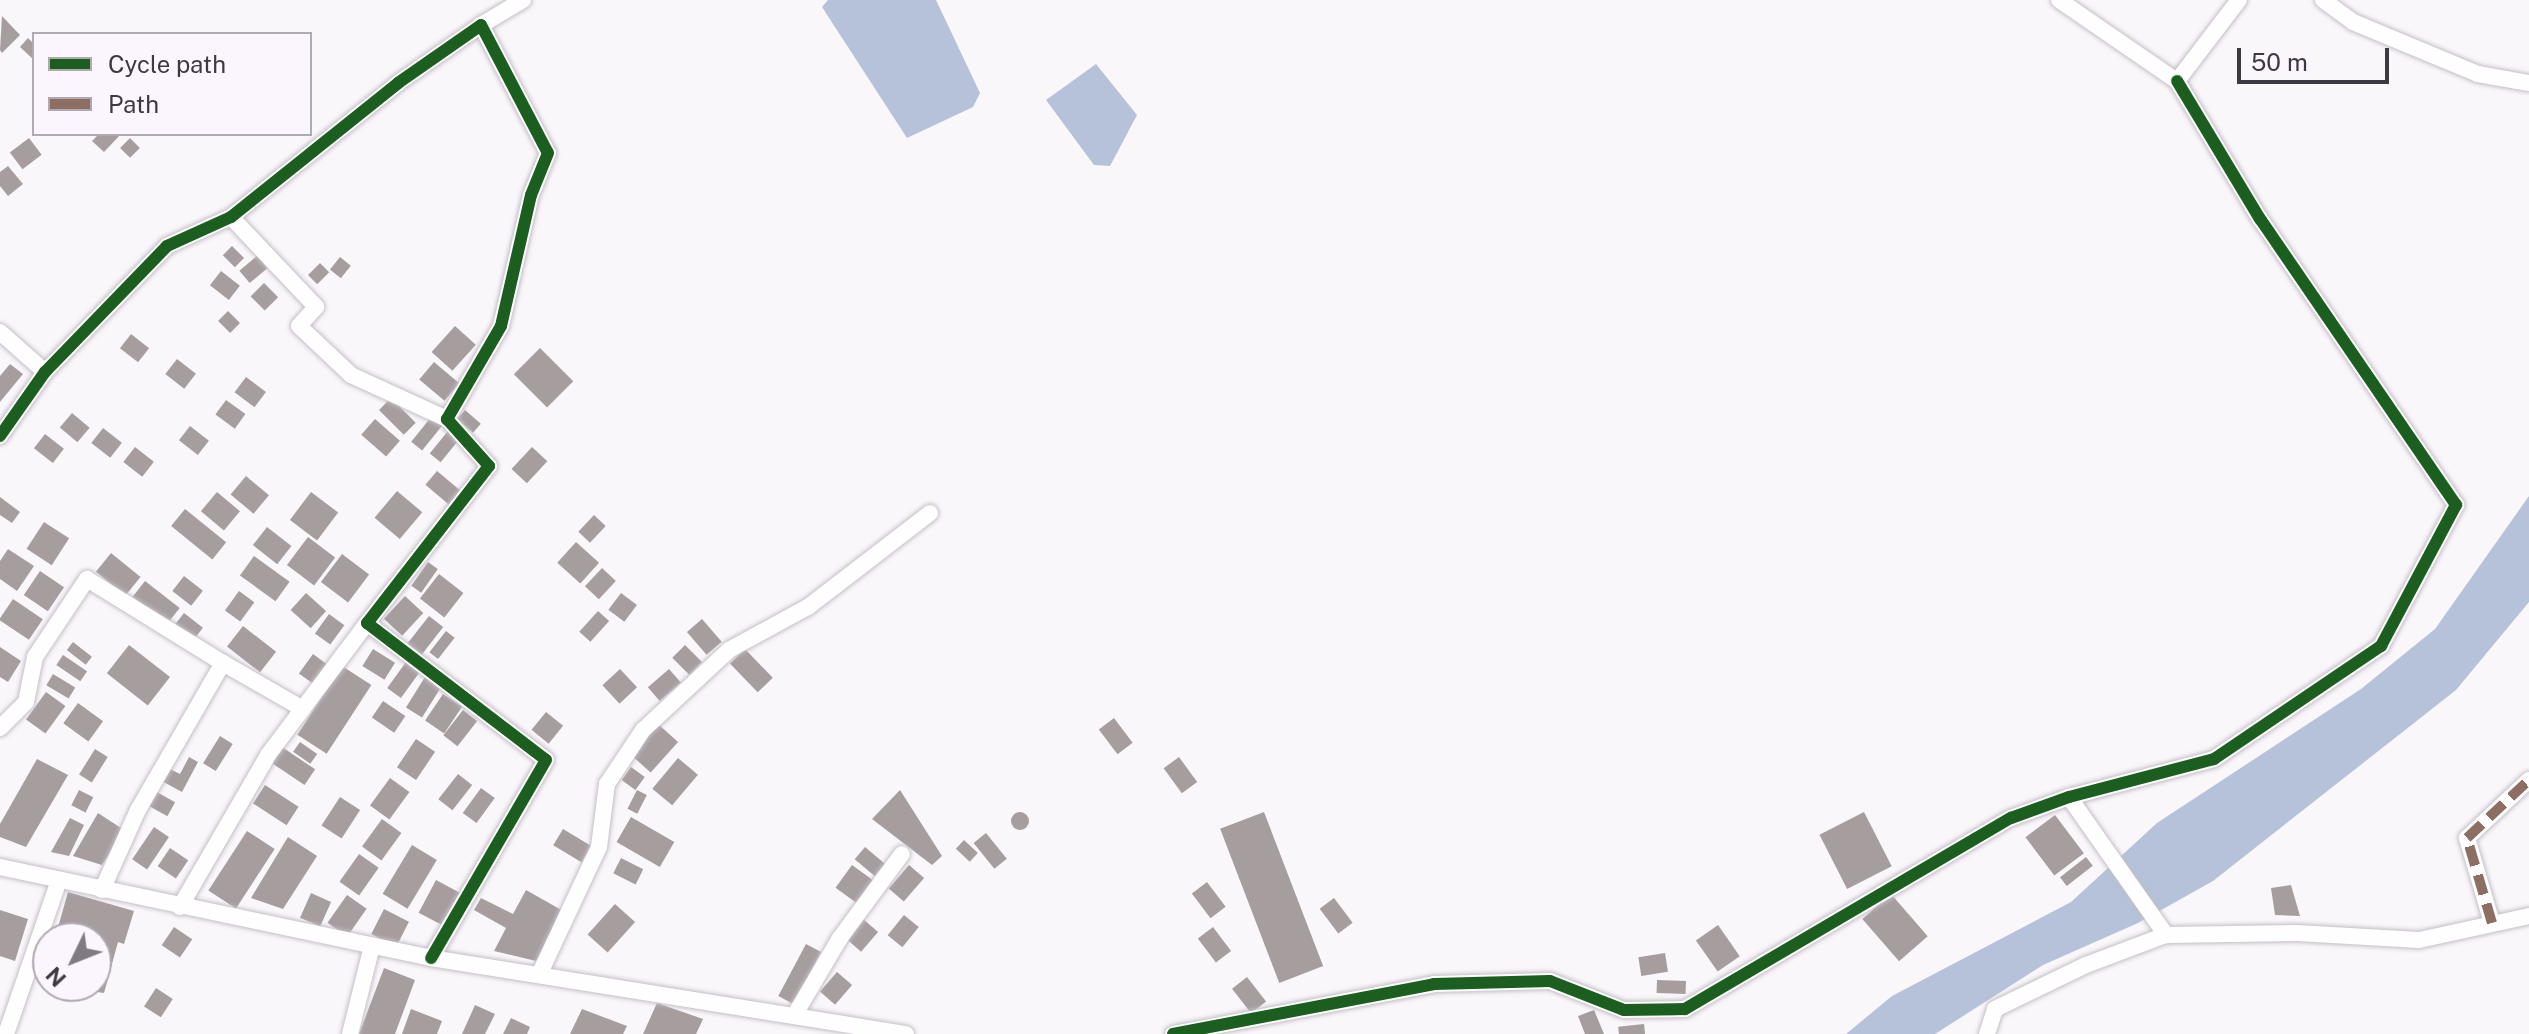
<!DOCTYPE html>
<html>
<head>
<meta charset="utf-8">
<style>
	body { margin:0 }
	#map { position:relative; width:2529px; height:1034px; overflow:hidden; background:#faf7fb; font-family:"Public Sans",sans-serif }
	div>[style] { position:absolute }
	.water>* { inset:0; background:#b5c2d9 }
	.building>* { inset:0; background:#a69d9f; transform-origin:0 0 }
	.round { border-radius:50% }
	.roads { filter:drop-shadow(0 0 2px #c3bfc5) drop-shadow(0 0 2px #c3bfc5) }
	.minor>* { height:16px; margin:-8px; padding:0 8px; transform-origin:8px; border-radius:8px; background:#fefefe }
	.quiet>* { height:10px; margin-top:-5px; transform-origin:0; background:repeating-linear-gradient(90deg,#8d6e63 0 20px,transparent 0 30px) }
	.cycleway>* { height:12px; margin:-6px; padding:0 6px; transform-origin:6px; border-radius:6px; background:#1b5e20 }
	span { translate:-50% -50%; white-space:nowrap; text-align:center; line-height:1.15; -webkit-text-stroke:8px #fbf5fd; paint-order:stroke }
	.legend { position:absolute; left:32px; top:32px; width:280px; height:104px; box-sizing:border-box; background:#fbf5fd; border:2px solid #afa9b2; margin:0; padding:10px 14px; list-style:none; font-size:24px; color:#3e3841 }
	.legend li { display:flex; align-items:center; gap:16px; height:40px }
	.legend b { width:40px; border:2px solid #afa9b2 }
	.north { position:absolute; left:32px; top:922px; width:80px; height:80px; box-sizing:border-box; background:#fbf5fd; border:2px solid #afa9b2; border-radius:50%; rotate:227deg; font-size:22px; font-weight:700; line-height:32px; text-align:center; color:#3e3841 }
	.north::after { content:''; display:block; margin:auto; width:28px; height:36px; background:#807b82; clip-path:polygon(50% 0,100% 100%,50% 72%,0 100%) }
	.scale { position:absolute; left:2237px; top:48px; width:152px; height:36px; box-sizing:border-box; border:4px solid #3e3841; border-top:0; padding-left:10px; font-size:24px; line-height:28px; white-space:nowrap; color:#3e3841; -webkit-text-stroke:6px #fbf5fd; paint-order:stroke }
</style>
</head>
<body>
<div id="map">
	<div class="water">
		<i style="clip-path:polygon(828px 0,936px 0,980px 93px,973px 107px,907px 138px,822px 7px)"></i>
		<i style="clip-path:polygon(1096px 64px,1137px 115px,1110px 166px,1094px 165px,1046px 100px)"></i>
		<i style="clip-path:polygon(2529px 496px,2529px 602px,2456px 690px,2213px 881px,2138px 923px,2043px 965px,1935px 1034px,1846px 1034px,1892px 996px,2071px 902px,2157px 823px,2361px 689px,2435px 629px)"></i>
	</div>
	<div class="building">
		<i style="clip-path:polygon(2px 16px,20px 35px,2px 53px,0 50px)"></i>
		<i style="clip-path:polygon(28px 38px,34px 44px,34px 60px,20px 47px)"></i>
		<i style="clip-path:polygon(99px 134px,121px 134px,104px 152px,92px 141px)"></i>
		<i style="left:29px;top:138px;width:21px;height:24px;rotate:53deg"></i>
		<i style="left:130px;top:138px;width:14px;height:14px;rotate:45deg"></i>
		<i style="clip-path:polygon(8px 166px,23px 184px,8px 196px,0 186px,0 172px)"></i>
		<i style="left:232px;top:246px;width:17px;height:13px;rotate:45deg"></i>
		<i style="left:257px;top:256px;width:16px;height:23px;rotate:50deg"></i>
		<i style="left:340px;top:257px;width:14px;height:16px;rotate:39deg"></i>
		<i style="left:320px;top:263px;width:13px;height:17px;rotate:45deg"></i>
		<i style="left:221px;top:271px;width:24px;height:18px;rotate:38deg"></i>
		<i style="left:264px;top:283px;width:20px;height:19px;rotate:45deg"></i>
		<i style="left:228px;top:311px;width:17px;height:14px;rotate:45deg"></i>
		<i style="left:455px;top:326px;width:28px;height:35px;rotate:42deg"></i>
		<i style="left:131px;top:334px;width:23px;height:18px;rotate:38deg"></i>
		<i style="left:540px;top:348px;width:47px;height:37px;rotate:45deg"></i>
		<i style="left:177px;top:359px;width:24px;height:19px;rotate:38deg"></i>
		<i style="left:434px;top:362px;width:33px;height:23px;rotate:40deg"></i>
		<i style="clip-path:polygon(10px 364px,23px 374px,0 402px,0 376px)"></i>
		<i style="left:246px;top:377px;width:25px;height:19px;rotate:37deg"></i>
		<i style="left:391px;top:398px;width:35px;height:17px;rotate:45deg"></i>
		<i style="left:226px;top:400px;width:24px;height:18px;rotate:36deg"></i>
		<i style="left:465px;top:410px;width:21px;height:12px;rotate:41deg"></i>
		<i style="left:72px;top:413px;width:23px;height:19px;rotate:40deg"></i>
		<i style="left:432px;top:416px;width:14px;height:33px;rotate:39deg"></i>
		<i style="left:375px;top:419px;width:33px;height:21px;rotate:41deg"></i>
		<i style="left:190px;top:426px;width:24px;height:18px;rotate:38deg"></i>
		<i style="left:103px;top:428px;width:24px;height:19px;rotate:38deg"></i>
		<i style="left:448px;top:431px;width:14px;height:29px;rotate:39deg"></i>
		<i style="left:45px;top:434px;width:24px;height:18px;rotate:38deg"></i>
		<i style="left:135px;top:447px;width:24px;height:19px;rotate:38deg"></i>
		<i style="left:532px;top:447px;width:21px;height:30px;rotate:43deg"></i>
		<i style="left:437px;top:471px;width:34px;height:18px;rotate:40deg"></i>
		<i style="left:246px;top:476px;width:30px;height:24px;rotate:40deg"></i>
		<i style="left:397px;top:491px;width:33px;height:35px;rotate:40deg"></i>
		<i style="left:217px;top:492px;width:30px;height:25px;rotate:40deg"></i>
		<i style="left:311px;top:492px;width:34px;height:35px;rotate:37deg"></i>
		<i style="clip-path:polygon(0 497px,20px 512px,12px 523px,0 515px)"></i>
		<i style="left:185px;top:509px;width:53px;height:22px;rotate:39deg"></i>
		<i style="left:594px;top:515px;width:16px;height:23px;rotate:43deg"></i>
		<i style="left:44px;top:522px;width:30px;height:32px;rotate:33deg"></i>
		<i style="left:267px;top:527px;width:31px;height:23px;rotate:38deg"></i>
		<i style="left:308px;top:537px;width:34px;height:35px;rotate:37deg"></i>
		<i style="left:576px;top:542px;width:31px;height:28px;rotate:42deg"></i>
		<i style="clip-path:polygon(8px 549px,34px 566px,17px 591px,0 579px,0 561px)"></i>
		<i style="left:111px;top:553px;width:38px;height:24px;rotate:39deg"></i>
		<i style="left:342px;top:554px;width:34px;height:35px;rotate:37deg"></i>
		<i style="left:254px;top:556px;width:44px;height:24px;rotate:36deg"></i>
		<i style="left:428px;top:562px;width:12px;height:29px;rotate:35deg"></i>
		<i style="left:602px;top:568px;width:19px;height:25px;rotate:43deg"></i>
		<i style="left:40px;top:571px;width:29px;height:29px;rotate:34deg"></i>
		<i style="left:439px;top:574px;width:31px;height:31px;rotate:38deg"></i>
		<i style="left:184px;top:576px;width:24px;height:19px;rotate:38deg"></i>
		<i style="left:145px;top:581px;width:44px;height:20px;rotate:38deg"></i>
		<i style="left:239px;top:591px;width:19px;height:24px;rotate:36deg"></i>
		<i style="left:306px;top:593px;width:27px;height:23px;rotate:42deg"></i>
		<i style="left:621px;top:593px;width:20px;height:21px;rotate:37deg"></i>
		<i style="left:405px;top:596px;width:25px;height:31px;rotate:43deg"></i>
		<i style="left:13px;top:599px;width:36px;height:25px;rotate:34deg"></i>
		<i style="left:598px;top:611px;width:15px;height:28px;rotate:42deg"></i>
		<i style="left:184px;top:613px;width:24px;height:18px;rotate:38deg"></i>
		<i style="left:329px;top:614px;width:19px;height:24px;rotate:36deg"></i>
		<i style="left:429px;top:616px;width:18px;height:35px;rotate:38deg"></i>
		<i style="left:702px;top:619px;width:30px;height:20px;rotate:49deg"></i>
		<i style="left:243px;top:626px;width:42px;height:26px;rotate:38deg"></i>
		<i style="left:446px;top:631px;width:11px;height:27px;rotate:38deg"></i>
		<i style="left:73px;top:642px;width:24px;height:10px;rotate:38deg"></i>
		<i style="left:129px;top:645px;width:52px;height:36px;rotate:38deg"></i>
		<i style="left:685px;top:645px;width:24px;height:18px;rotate:45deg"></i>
		<i style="clip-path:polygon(0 647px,21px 661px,8px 682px,0 677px)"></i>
		<i style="left:373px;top:649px;width:26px;height:20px;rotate:32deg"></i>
		<i style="left:745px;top:649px;width:40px;height:21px;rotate:46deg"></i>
		<i style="left:313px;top:654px;width:19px;height:24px;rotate:36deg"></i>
		<i style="left:63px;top:655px;width:29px;height:12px;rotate:34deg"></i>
		<i style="left:406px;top:662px;width:17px;height:32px;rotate:36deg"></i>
		<i style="left:342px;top:666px;width:35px;height:82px;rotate:33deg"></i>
		<i style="left:620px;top:669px;width:25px;height:24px;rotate:47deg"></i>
		<i style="left:669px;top:669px;width:18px;height:28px;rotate:49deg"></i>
		<i style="left:53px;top:674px;width:26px;height:13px;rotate:31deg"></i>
		<i style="left:425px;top:677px;width:19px;height:36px;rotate:32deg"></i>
		<i style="left:46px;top:692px;width:24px;height:34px;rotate:36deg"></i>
		<i style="left:443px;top:694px;width:23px;height:32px;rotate:34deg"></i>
		<i style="left:383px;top:701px;width:27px;height:20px;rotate:34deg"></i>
		<i style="left:78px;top:703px;width:31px;height:25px;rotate:36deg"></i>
		<i style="left:463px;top:710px;width:18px;height:32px;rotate:38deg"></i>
		<i style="left:546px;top:712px;width:22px;height:23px;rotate:39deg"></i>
		<i style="left:1114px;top:718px;width:31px;height:19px;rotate:53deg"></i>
		<i style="left:658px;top:724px;width:27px;height:41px;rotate:42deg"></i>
		<i style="left:220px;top:736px;width:15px;height:32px;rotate:32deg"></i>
		<i style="left:416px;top:739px;width:23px;height:34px;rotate:34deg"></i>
		<i style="left:300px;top:742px;width:21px;height:12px;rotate:35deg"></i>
		<i style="left:282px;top:747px;width:40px;height:19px;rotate:34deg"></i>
		<i style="left:95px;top:749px;width:15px;height:30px;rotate:32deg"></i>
		<i style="clip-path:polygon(189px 757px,198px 762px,182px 792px,160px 780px,166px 767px,180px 774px)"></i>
		<i style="left:1179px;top:757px;width:31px;height:19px;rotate:54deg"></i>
		<i style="left:678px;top:758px;width:26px;height:40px;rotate:40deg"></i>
		<i style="clip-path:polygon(37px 759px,68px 775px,26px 847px,0 837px,0 824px)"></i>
		<i style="left:631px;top:767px;width:17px;height:16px;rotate:36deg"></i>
		<i style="left:458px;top:774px;width:18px;height:32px;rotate:38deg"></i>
		<i style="left:390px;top:778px;width:24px;height:34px;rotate:36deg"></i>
		<i style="left:265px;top:785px;width:40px;height:22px;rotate:33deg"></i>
		<i style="left:481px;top:788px;width:17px;height:31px;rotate:36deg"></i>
		<i style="left:79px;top:790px;width:16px;height:17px;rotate:27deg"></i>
		<i style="left:637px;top:790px;width:11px;height:21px;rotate:27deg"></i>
		<i style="clip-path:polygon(900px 790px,942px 856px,932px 865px,872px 819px)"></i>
		<i style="left:155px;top:791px;width:23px;height:16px;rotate:29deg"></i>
		<i style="left:340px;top:797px;width:24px;height:34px;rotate:33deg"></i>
		<i class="round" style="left:1011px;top:812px;width:18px;height:18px"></i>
		<i style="left:1264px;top:812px;width:165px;height:47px;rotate:69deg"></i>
		<i style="left:1864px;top:812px;width:61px;height:50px;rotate:63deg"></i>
		<i style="clip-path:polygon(98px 813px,124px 830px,102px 865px,73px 856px)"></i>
		<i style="left:2055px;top:815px;width:48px;height:37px;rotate:53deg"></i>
		<i style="left:631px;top:817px;width:50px;height:29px;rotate:30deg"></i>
		<i style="clip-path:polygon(70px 818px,84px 825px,69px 856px,51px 852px)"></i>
		<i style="left:382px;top:819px;width:24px;height:34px;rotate:36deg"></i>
		<i style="left:154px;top:827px;width:18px;height:39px;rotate:34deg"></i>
		<i style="left:563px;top:829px;width:33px;height:19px;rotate:31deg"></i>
		<i style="left:247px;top:831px;width:33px;height:71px;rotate:33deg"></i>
		<i style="left:986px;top:833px;width:33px;height:16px;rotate:51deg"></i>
		<i style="clip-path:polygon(288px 837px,317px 856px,283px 909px,251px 898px)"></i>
		<i style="left:964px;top:840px;width:19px;height:12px;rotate:43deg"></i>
		<i style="left:412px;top:845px;width:29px;height:57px;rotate:31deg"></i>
		<i style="left:865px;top:847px;width:26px;height:16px;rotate:40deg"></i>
		<i style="left:170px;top:848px;width:22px;height:22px;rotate:34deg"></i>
		<i style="left:359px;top:854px;width:24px;height:34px;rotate:35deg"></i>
		<i style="left:2086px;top:857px;width:11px;height:33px;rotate:52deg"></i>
		<i style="left:621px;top:858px;width:25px;height:17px;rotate:27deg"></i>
		<i style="left:852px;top:865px;width:29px;height:28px;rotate:36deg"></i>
		<i style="left:909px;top:865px;width:20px;height:31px;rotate:41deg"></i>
		<i style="left:436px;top:880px;width:27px;height:37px;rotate:28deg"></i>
		<i style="left:1207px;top:882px;width:31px;height:19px;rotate:53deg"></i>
		<i style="clip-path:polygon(2291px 885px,2300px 916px,2275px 915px,2271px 888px)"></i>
		<i style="clip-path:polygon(526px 890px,565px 912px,536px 961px,494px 951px,506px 928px,474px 910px,481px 898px,513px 914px)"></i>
		<i style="clip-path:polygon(68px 892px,134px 911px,124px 944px,118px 942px,104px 993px,71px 988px,96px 986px,96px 938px,55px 938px)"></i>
		<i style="left:311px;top:893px;width:22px;height:27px;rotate:24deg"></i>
		<i style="left:1891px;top:894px;width:56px;height:38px;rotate:49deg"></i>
		<i style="left:347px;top:895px;width:24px;height:34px;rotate:35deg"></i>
		<i style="left:1334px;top:898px;width:31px;height:18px;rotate:53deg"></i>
		<i style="left:615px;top:904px;width:27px;height:41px;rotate:42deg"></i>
		<i style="left:384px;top:909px;width:28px;height:28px;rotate:27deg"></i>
		<i style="clip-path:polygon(0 910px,28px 919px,15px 961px,0 956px)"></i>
		<i style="left:904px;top:915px;width:19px;height:26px;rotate:39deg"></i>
		<i style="left:863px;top:919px;width:20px;height:26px;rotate:41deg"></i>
		<i style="left:1718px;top:925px;width:38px;height:27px;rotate:55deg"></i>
		<i style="left:174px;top:927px;width:22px;height:22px;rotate:34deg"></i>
		<i style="left:1213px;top:927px;width:30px;height:19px;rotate:53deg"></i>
		<i style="left:806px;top:944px;width:17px;height:59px;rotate:28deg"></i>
		<i style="left:1665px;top:953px;width:19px;height:27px;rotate:81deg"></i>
		<i style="clip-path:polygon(384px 968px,415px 980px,395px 1034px,359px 1034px)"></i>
		<i style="left:837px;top:972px;width:20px;height:26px;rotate:41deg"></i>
		<i style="left:1247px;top:977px;width:31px;height:19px;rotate:52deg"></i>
		<i style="left:1657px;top:980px;width:29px;height:13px;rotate:2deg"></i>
		<i style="left:156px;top:988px;width:20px;height:22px;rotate:33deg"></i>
		<i style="clip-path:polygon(657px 1003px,703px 1019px,696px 1034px,643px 1034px)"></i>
		<i style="clip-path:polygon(475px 1005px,495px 1014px,485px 1034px,462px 1034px)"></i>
		<i style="clip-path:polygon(411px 1009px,442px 1021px,437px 1034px,402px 1034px)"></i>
		<i style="clip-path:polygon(582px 1009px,627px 1026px,623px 1034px,570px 1034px)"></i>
		<i style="clip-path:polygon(1594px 1010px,1604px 1034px,1585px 1034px,1578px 1016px)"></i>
		<i style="clip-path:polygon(511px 1018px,530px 1027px,527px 1034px,503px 1034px)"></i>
		<i style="left:1644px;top:1024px;width:10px;height:26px;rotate:84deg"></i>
	</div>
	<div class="roads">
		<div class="minor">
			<i style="left:2059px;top:0;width:143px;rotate:34.5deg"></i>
			<i style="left:2177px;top:81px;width:102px;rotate:-52.6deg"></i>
			<i style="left:2323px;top:0;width:37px;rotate:36deg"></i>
			<i style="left:2353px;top:22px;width:135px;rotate:22.6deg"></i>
			<i style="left:2478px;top:74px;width:52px;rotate:10deg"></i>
			<i style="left:481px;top:25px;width:49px;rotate:-30.8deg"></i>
			<i style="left:231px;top:217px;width:124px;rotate:46.6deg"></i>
			<i style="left:316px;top:307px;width:25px;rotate:132deg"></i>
			<i style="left:299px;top:326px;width:71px;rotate:43.3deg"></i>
			<i style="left:351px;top:375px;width:106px;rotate:24.6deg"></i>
			<i style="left:0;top:332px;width:60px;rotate:41.6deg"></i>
			<i style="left:0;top:436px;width:78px;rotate:-54.9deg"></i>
			<i style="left:45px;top:372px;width:175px;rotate:-45.9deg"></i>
			<i style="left:167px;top:246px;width:70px;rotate:-24.4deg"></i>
			<i style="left:231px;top:217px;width:214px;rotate:-38.7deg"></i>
			<i style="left:398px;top:83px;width:101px;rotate:-34.9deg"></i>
			<i style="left:481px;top:25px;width:144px;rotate:62.4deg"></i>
			<i style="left:548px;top:153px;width:45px;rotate:112deg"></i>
			<i style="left:531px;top:195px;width:134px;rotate:102.9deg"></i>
			<i style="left:501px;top:326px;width:108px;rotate:120.1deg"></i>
			<i style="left:447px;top:419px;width:63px;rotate:48.2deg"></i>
			<i style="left:489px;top:466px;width:199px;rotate:127.8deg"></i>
			<i style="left:367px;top:623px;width:225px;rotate:37.4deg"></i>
			<i style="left:546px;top:760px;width:229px;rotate:120.1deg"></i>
			<i style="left:0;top:728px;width:37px;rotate:-45deg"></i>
			<i style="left:26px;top:702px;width:46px;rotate:-78.7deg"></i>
			<i style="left:35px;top:657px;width:94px;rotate:-56.3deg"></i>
			<i style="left:87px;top:579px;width:160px;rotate:31.7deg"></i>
			<i style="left:2069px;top:797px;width:169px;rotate:54.9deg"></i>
			<i style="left:0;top:867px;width:441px;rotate:11.9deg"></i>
			<i style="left:431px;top:958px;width:481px;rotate:9.1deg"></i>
			<i style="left:102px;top:890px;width:88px;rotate:-65.8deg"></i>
			<i style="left:138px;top:810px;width:170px;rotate:-60deg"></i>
			<i style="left:223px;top:663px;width:92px;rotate:29.9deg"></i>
			<i style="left:180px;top:907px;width:176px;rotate:-59.9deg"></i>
			<i style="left:268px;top:755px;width:165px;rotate:-53.1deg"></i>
			<i style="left:2492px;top:923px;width:89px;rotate:-106.4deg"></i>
			<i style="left:2467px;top:838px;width:85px;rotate:-43.1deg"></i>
			<i style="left:539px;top:975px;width:141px;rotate:-64.9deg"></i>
			<i style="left:599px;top:847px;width:64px;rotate:-82.8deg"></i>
			<i style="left:607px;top:784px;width:65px;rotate:-56.3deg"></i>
			<i style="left:643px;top:730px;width:117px;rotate:-42.9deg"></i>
			<i style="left:729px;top:650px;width:90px;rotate:-28.6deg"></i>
			<i style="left:808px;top:607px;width:154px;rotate:-37.6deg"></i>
			<i style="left:794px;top:1016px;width:91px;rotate:-59.5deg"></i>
			<i style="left:840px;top:938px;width:104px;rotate:-53.6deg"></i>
			<i style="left:6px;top:1034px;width:163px;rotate:-71deg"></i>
			<i style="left:350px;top:1034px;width:91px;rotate:-76deg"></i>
			<i style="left:1173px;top:1034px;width:266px;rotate:-10.8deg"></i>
			<i style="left:1434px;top:984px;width:116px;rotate:-1.5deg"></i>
			<i style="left:1550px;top:981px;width:79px;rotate:21.4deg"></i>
			<i style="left:1624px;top:1010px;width:61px;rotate:-0.9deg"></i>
			<i style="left:1685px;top:1009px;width:378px;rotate:-30.4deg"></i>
			<i style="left:2011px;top:818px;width:62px;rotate:-19.9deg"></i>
			<i style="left:2069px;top:797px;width:150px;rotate:-14.7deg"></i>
			<i style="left:2214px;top:759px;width:202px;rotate:-34.1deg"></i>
			<i style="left:2381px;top:646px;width:160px;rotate:-62deg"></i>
			<i style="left:2456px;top:505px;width:347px;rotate:-124.4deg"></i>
			<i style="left:2260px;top:219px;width:161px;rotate:-121deg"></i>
			<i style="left:1987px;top:1034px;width:26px;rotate:-72deg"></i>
			<i style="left:1995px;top:1009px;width:101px;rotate:-25.8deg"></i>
			<i style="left:2086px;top:965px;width:85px;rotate:-20.6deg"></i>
			<i style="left:2166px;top:935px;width:131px;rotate:-0.9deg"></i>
			<i style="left:2297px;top:933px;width:122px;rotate:3.3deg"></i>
			<i style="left:2419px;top:940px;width:113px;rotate:-12.3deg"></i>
		</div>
	</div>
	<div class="quiet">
		<i style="left:2492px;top:923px;width:89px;rotate:-106.4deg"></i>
		<i style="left:2467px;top:838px;width:85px;rotate:-43.1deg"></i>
	</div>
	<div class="cycleway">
		<i style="left:0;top:436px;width:78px;rotate:-54.9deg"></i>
		<i style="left:45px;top:372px;width:175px;rotate:-45.9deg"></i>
		<i style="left:167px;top:246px;width:70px;rotate:-24.4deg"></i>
		<i style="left:231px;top:217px;width:214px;rotate:-38.7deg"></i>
		<i style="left:398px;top:83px;width:101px;rotate:-34.9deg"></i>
		<i style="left:481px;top:25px;width:144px;rotate:62.4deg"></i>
		<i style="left:548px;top:153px;width:45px;rotate:112deg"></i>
		<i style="left:531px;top:195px;width:134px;rotate:102.9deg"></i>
		<i style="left:501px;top:326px;width:108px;rotate:120.1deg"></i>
		<i style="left:447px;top:419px;width:63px;rotate:48.2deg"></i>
		<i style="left:489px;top:466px;width:199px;rotate:127.8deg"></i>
		<i style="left:367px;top:623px;width:225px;rotate:37.4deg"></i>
		<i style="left:546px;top:760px;width:229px;rotate:120.1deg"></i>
		<i style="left:1173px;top:1034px;width:266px;rotate:-10.8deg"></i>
		<i style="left:1434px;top:984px;width:116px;rotate:-1.5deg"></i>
		<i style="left:1550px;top:981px;width:79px;rotate:21.4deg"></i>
		<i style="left:1624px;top:1010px;width:61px;rotate:-0.9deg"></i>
		<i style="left:1685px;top:1009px;width:378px;rotate:-30.4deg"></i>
		<i style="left:2011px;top:818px;width:62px;rotate:-19.9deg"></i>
		<i style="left:2069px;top:797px;width:150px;rotate:-14.7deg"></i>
		<i style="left:2214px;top:759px;width:202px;rotate:-34.1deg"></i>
		<i style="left:2381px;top:646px;width:160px;rotate:-62deg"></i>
		<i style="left:2456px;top:505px;width:347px;rotate:-124.4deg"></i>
		<i style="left:2260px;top:219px;width:161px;rotate:-121deg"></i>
	</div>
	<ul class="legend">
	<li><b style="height:10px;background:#1b5e20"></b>Cycle path</li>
	<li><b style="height:10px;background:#8d6e63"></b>Path</li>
	</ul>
	<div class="north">N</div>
	<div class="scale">50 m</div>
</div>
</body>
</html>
